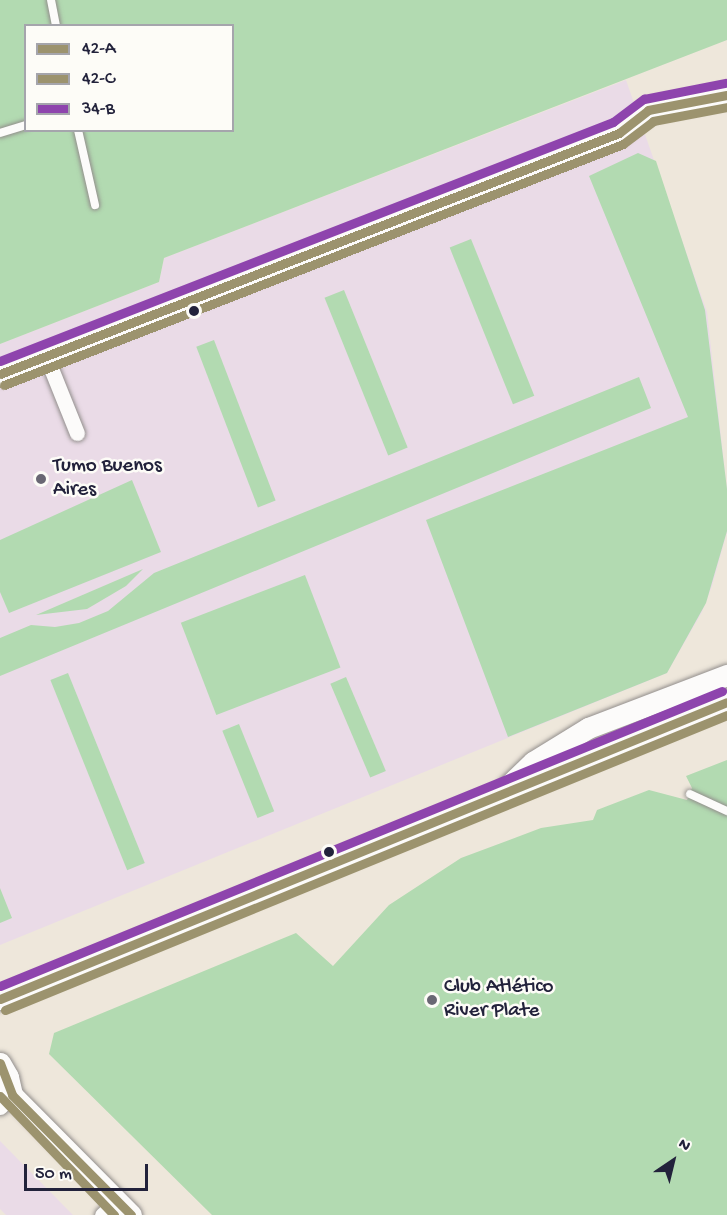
<!DOCTYPE html>
<html>
<head>
<meta charset="utf-8">
<style>
	body { margin:0 }
	#map { position:relative; width:727px; height:1215px; overflow:hidden; background:#eee7db; font-family:"Gochi Hand",sans-serif }
	div>[style] { position:absolute }
	.built>* { inset:0; background:#eadbe7 }
	.green>* { inset:0; background:#b2dab1; transform-origin:0 0 }
	.roads { filter:drop-shadow(0 0 2px #928e8c) drop-shadow(0 0 2px #928e8c) }
	.service>* { height:8px; margin:-4px; padding:0 4px; transform-origin:4px; border-radius:4px; background:#fcfbfa }
	.minor>* { height:15px; margin:-7.5px; padding:0 7.5px; transform-origin:7.5px; border-radius:7.5px; background:#fcfbfa }
	.secondary>* { height:21px; margin:-10.5px; padding:0 10.5px; transform-origin:10.5px; border-radius:10.5px; background:#fcfbfa }
	.bus-1>* { height:9px; margin:-4.5px; padding:0 4.5px; transform-origin:4.5px; border-radius:4.5px; background:#9c936e }
	.bus-2>* { height:9px; margin:-4.5px; padding:0 4.5px; transform-origin:4.5px; border-radius:4.5px; background:#9c936e }
	.bus-3>* { height:9px; margin:-4.5px; padding:0 4.5px; transform-origin:4.5px; border-radius:4.5px; background:#8e44ad }
	.dots>* { width:16px; height:16px; translate:-50% -50%; box-sizing:border-box; border:3px solid #fdfcf7; border-radius:50% }
	span { translate:-50% -50%; white-space:nowrap; text-align:center; line-height:1.15; -webkit-text-stroke:5px #fdfcf7; paint-order:stroke }
	.poi-label { font-size:21px; color:#22223b }
	.left { translate:0 -50%; text-align:left }
	.legend { position:absolute; left:24px; top:24px; width:210px; height:108px; box-sizing:border-box; background:#fdfcf7; border:2px solid #a5a5ac; margin:0; padding:8px 10px; list-style:none; font-size:18px; color:#22223b }
	.legend li { display:flex; align-items:center; gap:12px; height:30px }
	.legend b { width:30px; border:2px solid #a5a5ac }
	.north { position:absolute; left:643px; top:1131px; width:60px; height:60px; -webkit-text-stroke:4px #fdfcf7; paint-order:stroke; rotate:35deg; font-size:16px; font-weight:700; line-height:24px; text-align:center; color:#22223b }
	.north::after { content:''; display:block; margin:auto; width:21px; height:27px; background:#22223b; clip-path:polygon(50% 0,100% 100%,50% 72%,0 100%) }
	.scale { position:absolute; left:24px; top:1164px; width:124px; height:27px; box-sizing:border-box; border:3px solid #22223b; border-top:0; padding-left:8px; font-size:18px; line-height:21px; white-space:nowrap; color:#22223b; -webkit-text-stroke:4px #fdfcf7; paint-order:stroke }
</style>
</head>
<body>
<div id="map">
	<div class="built">
		<i style="clip-path:polygon(626px 80px,707px 312px,727px 490px,727px 532px,712px 586px,702px 612px,667px 673px,0 945px,0 344px,159px 282px,164px 258px)"></i>
		<i style="clip-path:polygon(0 1141px,73px 1215px,6px 1215px,0 1209px)"></i>
	</div>
	<div class="green">
		<i style="clip-path:polygon(evenodd,0 0,727px 0,727px 40px,164px 258px,159px 282px,0 344px,0 0,26px 26px,232px 26px,232px 130px,26px 130px,26px 26px)"></i>
		<i style="clip-path:polygon(638px 153px,656px 161px,705px 310px,727px 489px,727px 531px,706px 603px,667px 673px,508px 737px,426px 520px,688px 417px,589px 176px)"></i>
		<i style="left:471px;top:239px;width:169px;height:23px;rotate:68deg"></i>
		<i style="left:344px;top:290px;width:170px;height:21px;rotate:68deg"></i>
		<i style="left:214px;top:340px;width:172px;height:19px;rotate:69deg"></i>
		<i style="clip-path:polygon(639px 377px,651px 408px,0 676px,0 638px,31px 625px,55px 627px,79px 623px,108px 611px,154px 573px)"></i>
		<i style="clip-path:polygon(132px 480px,161px 552px,9px 613px,0 592px,0 540px)"></i>
		<i style="clip-path:polygon(143px 569px,126px 586px,87px 609px,36px 615px)"></i>
		<i style="left:305px;top:575px;width:99px;height:133px;rotate:69deg"></i>
		<i style="left:68px;top:673px;width:205px;height:19px;rotate:68deg"></i>
		<i style="left:346px;top:677px;width:102px;height:17px;rotate:67deg"></i>
		<i style="left:239px;top:724px;width:94px;height:18px;rotate:68deg"></i>
		<i style="clip-path:polygon(727px 760px,727px 1215px,212px 1215px,49px 1054px,54px 1033px,296px 933px,333px 966px,389px 905px,461px 858px,541px 828px,593px 820px,597px 810px,649px 790px,687px 800px,692px 788px,686px 776px)"></i>
		<i style="clip-path:polygon(0 888px,12px 918px,0 923px)"></i>
	</div>
	<div class="roads">
		<div class="service">
			<i style="left:51px;top:0;width:26px;rotate:79deg"></i>
			<i style="left:78px;top:130px;width:77px;rotate:77.2deg"></i>
			<i style="left:0;top:133px;width:27px;rotate:-17deg"></i>
			<i style="left:690px;top:794px;width:41px;rotate:24.7deg"></i>
		</div>
		<div class="minor">
			<i style="left:46px;top:356px;width:83px;rotate:68.1deg"></i>
			<i style="left:0;top:1107px;width:17px;rotate:-45deg"></i>
			<i style="left:102px;top:1215px;width:21px;rotate:-43deg"></i>
		</div>
		<div class="secondary">
			<i style="left:0;top:374px;width:664px;rotate:-21.27deg"></i>
			<i style="left:619px;top:133px;width:37px;rotate:-38deg"></i>
			<i style="left:648px;top:110px;width:80px;rotate:-10.8deg"></i>
			<i style="left:507px;top:787px;width:36px;rotate:-44deg"></i>
			<i style="left:533px;top:762px;width:65px;rotate:-31.7deg"></i>
			<i style="left:588px;top:728px;width:149px;rotate:-20.9deg"></i>
			<i style="left:0;top:999px;width:785px;rotate:-22.22deg"></i>
			<i style="left:0;top:1063px;width:16px;rotate:60deg"></i>
			<i style="left:8px;top:1077px;width:18px;rotate:77deg"></i>
			<i style="left:0;top:1091px;width:13px;rotate:18deg"></i>
			<i style="left:12px;top:1095px;width:169px;rotate:45.2deg"></i>
		</div>
	</div>
	<div class="bus-1">
		<i style="left:0;top:374px;width:664px;rotate:-21.27deg"></i>
		<i style="left:619px;top:133px;width:37px;rotate:-38deg"></i>
		<i style="left:648px;top:110px;width:80px;rotate:-10.8deg"></i>
		<i style="left:0;top:999px;width:785px;rotate:-22.22deg"></i>
		<i style="left:0;top:1063px;width:34px;rotate:69deg"></i>
		<i style="left:12px;top:1095px;width:169px;rotate:45.2deg"></i>
	</div>
	<div class="bus-2">
		<i style="left:4px;top:385px;width:664px;rotate:-21.27deg"></i>
		<i style="left:623px;top:144px;width:38px;rotate:-37deg"></i>
		<i style="left:653px;top:121px;width:75px;rotate:-10.7deg"></i>
		<i style="left:5px;top:1010px;width:780px;rotate:-22.22deg"></i>
		<i style="left:0;top:1096px;width:165px;rotate:46.2deg"></i>
	</div>
	<div class="bus-3">
		<i style="left:0;top:361px;width:658px;rotate:-21.3deg"></i>
		<i style="left:613px;top:122px;width:39px;rotate:-37deg"></i>
		<i style="left:644px;top:99px;width:83px;rotate:-11.2deg"></i>
		<i style="left:0;top:986px;width:780px;rotate:-22.22deg"></i>
	</div>
	<div class="dots">
		<i style="left:194px;top:311px;background:#22223b"></i>
		<i style="left:41px;top:479px;background:#696773"></i>
		<i style="left:329px;top:852px;background:#22223b"></i>
		<i style="left:432px;top:1000px;background:#696773"></i>
	</div>
	<div class="poi-label">
		<span class="left" style="left:53px;top:479px">Tumo Buenos<br>Aires</span>
		<span class="left" style="left:444px;top:1000px">Club Atlético<br>River Plate</span>
	</div>
	<ul class="legend">
	<li><b style="height:8px;background:#9c936e"></b>42-A</li>
	<li><b style="height:8px;background:#9c936e"></b>42-C</li>
	<li><b style="height:8px;background:#8e44ad"></b>34-B</li>
	</ul>
	<div class="north">N</div>
	<div class="scale">50 m</div>
</div>
</body>
</html>
